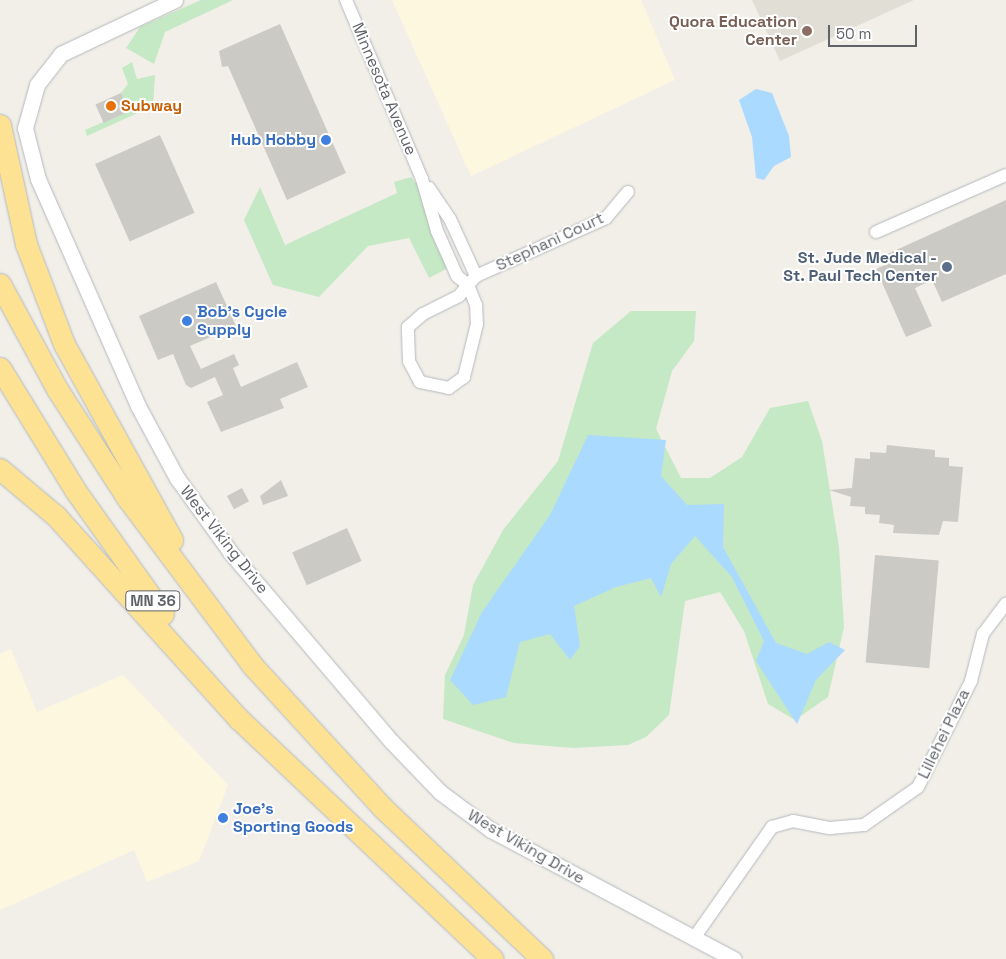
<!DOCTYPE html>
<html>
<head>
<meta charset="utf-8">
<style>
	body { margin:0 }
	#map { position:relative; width:1006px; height:959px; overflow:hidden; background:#f1efe8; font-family:"Space Grotesk",sans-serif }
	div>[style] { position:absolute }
	.commercial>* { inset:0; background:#fef7e0 }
	.education>* { inset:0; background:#e1ded6 }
	.green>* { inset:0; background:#c5e8c5 }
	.water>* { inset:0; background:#aadaff }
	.building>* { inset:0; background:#cccac5; transform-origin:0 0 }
	.roads { filter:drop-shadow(0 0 1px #b5b8bc) drop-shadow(0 0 1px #b5b8bc) }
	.minor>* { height:12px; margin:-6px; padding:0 6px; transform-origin:6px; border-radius:6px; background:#fff }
	.tertiary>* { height:15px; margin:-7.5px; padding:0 7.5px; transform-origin:7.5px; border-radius:7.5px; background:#fff }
	.motorway>* { height:21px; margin:-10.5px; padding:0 10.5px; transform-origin:10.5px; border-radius:10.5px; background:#fde293 }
	.dots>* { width:14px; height:14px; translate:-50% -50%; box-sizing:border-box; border:2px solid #fff; border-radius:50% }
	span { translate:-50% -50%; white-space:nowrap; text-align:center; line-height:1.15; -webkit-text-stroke:4px #fff; paint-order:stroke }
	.shield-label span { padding:1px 4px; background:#fff; border:1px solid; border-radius:4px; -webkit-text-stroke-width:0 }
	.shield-label { font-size:15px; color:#5f6368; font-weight:700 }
	.education-label { font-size:16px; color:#785e54; font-weight:700 }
	.right { translate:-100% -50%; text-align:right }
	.street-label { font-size:16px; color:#5f6368 }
	.food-label { font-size:16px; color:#c56008; font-weight:700 }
	.left { translate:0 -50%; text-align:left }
	.shop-label { font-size:16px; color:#366cbe; font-weight:700 }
	.service-label { font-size:16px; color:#4e5e75; font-weight:700 }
	.scale { position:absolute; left:828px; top:25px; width:89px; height:22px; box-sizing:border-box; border:2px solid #5f6368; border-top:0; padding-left:6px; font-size:15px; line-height:18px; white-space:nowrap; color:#5f6368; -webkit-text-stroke:4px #fff; paint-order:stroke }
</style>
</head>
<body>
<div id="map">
	<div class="commercial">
		<i style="clip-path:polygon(392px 0,641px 0,675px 80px,471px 176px)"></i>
		<i style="clip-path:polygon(11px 649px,37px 712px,123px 675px,228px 785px,199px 861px,147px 882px,134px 850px,0 910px,0 654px)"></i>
	</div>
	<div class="education">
		<i style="clip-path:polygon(752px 0,914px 0,780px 61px)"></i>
	</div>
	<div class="green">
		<i style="clip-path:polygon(201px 0,233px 0,165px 32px,154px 64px,126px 48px,140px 27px)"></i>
		<i style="clip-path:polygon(132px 62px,137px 79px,155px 75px,153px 106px,87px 136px,85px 130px,129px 111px,121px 93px,128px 84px,122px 68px)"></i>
		<i style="clip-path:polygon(411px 177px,421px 190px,450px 267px,429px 278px,409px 238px,368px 246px,319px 297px,273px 285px,244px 220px,260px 187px,285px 245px,397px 193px,394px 182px)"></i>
		<i style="clip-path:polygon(631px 311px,696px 311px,694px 341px,672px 371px,656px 429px,681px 478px,710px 478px,742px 457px,770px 408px,808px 401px,822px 441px,839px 547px,844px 627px,828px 697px,795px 720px,768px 704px,744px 631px,720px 592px,685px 601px,669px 715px,646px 737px,628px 745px,573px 748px,514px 743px,443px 719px,445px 675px,464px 635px,473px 585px,503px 530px,558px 461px,593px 343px)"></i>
	</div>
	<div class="water">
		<i style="clip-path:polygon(756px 89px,772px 93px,789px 136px,791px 157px,774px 166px,764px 180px,756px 178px,752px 137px,739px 100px)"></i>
		<i style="clip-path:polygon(588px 435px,666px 440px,661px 476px,687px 505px,724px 504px,723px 547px,776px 643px,807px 654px,829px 642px,845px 650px,816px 680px,797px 724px,756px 661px,764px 641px,732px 577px,695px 536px,671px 564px,661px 597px,651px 578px,616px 587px,574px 606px,580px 646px,570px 660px,550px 634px,520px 642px,506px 697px,473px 705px,450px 680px,482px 612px,550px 515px)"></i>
	</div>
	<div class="building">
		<i style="clip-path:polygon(280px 24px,346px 173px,287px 200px,228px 66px,222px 67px,219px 51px)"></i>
		<i style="left:121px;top:93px;width:20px;height:28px;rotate:66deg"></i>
		<i style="left:160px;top:135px;width:85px;height:71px;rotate:66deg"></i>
		<i style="clip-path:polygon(1006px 200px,1006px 274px,942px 302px,932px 280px,915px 288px,932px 326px,906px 337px,876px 269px,887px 264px,883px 256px)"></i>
		<i style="clip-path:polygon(216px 282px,236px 326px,190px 346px,201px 369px,234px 354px,239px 365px,233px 368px,241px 387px,297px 362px,308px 387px,280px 399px,284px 408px,221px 432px,207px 402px,223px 395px,215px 377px,191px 388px,186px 385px,173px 354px,158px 360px,139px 316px)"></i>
		<i style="clip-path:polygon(887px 445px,935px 450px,935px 457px,949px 458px,949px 466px,963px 467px,958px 522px,943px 521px,939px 535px,893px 533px,894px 525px,879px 523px,880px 515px,865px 514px,865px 507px,850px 506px,851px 497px,829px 490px,852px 488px,855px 458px,870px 459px,870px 452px,886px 453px)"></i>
		<i style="clip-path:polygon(281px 480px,288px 496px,263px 505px,260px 496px)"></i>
		<i style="left:242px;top:488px;width:15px;height:17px;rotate:62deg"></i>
		<i style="left:347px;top:528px;width:36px;height:60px;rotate:66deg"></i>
		<i style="left:875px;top:555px;width:64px;height:108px;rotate:5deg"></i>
	</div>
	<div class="roads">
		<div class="minor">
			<i style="left:346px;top:0;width:194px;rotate:67deg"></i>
			<i style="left:422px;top:179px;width:54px;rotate:73.9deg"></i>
			<i style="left:437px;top:231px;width:49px;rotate:66deg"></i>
			<i style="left:457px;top:276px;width:14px;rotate:39deg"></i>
			<i style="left:468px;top:285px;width:22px;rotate:68deg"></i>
			<i style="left:476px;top:305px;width:19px;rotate:87deg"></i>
			<i style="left:477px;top:324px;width:55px;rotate:103.8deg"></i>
			<i style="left:464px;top:377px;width:19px;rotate:144deg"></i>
			<i style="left:449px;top:388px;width:30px;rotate:-168deg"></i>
			<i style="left:420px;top:382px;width:24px;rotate:-118deg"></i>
			<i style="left:409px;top:361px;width:34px;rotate:-92deg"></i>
			<i style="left:408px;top:327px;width:20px;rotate:-41deg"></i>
			<i style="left:423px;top:314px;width:40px;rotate:-26.6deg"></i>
			<i style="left:459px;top:296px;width:14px;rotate:-51deg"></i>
			<i style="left:468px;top:285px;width:12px;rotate:-48deg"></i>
			<i style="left:476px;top:276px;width:142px;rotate:-24deg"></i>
			<i style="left:606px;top:218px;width:34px;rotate:-50deg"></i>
			<i style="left:429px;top:188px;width:37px;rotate:56deg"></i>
			<i style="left:450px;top:219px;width:63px;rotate:65.5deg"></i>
			<i style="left:876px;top:232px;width:142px;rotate:-23.7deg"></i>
			<i style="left:694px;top:938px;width:136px;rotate:-54.9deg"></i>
			<i style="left:772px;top:827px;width:22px;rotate:-16deg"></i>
			<i style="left:793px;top:821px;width:38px;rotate:11deg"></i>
			<i style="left:830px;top:828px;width:34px;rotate:-5deg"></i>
			<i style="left:864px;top:825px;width:66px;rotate:-35.1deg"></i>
			<i style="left:918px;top:787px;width:119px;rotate:-63.4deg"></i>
			<i style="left:971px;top:681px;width:49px;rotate:-75.7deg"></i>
			<i style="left:983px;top:634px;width:38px;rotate:-53deg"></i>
		</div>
		<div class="tertiary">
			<i style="left:175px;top:0;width:126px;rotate:154.7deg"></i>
			<i style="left:61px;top:54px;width:39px;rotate:128deg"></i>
			<i style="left:37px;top:85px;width:45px;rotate:105.6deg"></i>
			<i style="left:25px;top:128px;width:53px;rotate:75.7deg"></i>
			<i style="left:38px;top:179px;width:248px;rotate:66.2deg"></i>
			<i style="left:138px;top:406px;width:82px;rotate:61.6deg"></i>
			<i style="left:177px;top:478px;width:92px;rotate:54.2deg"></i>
			<i style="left:231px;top:553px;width:248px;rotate:49.6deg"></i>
			<i style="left:392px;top:742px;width:69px;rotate:46.2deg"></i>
			<i style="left:440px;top:792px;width:64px;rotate:36.7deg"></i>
			<i style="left:491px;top:830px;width:275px;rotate:28deg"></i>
		</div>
		<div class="motorway">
			<i style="left:0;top:125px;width:122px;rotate:77.7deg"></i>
			<i style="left:26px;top:244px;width:107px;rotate:69.2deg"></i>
			<i style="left:64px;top:344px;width:224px;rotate:61.1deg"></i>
			<i style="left:0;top:284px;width:119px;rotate:61.5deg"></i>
			<i style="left:57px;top:389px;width:131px;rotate:57.2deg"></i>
			<i style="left:128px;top:499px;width:207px;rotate:53.2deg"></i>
			<i style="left:252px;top:665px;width:193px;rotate:47.5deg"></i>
			<i style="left:382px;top:807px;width:221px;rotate:43.5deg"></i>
			<i style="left:0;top:368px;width:143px;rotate:58.4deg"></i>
			<i style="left:75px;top:490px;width:152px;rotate:54.6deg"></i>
			<i style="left:0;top:469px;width:73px;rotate:40deg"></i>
			<i style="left:56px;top:516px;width:273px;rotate:48deg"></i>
			<i style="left:239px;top:719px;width:349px;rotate:43.4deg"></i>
		</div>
	</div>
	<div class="dots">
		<i style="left:807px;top:31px;background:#8d6e63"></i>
		<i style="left:111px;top:106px;background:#e8710a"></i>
		<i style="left:326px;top:140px;background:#3f7fe0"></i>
		<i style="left:947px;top:267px;background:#5c6f8a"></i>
		<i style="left:187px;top:321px;background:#3f7fe0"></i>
		<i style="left:223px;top:818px;background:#3f7fe0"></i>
	</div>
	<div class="shield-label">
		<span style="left:153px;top:601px">MN 36</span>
	</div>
	<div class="education-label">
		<span class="right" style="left:797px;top:31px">Quora Education<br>Center</span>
	</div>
	<div class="street-label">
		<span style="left:384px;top:89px;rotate:67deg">Minnesota Avenue</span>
		<span style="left:550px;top:242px;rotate:-25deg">Stephani Court</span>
		<span style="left:224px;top:540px;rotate:52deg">West Viking Drive</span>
		<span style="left:944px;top:734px;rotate:-64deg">Lillehei Plaza</span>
		<span style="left:526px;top:847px;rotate:30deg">West Viking Drive</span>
	</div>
	<div class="food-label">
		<span class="left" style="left:121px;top:106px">Subway</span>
	</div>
	<div class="shop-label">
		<span class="right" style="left:316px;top:140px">Hub Hobby</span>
		<span class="left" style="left:197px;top:321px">Bob's Cycle<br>Supply</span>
		<span class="left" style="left:233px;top:818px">Joe’s<br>Sporting Goods</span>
	</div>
	<div class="service-label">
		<span class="right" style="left:937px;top:267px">St. Jude Medical -<br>St. Paul Tech Center</span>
	</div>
	<div class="scale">50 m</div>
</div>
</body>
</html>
